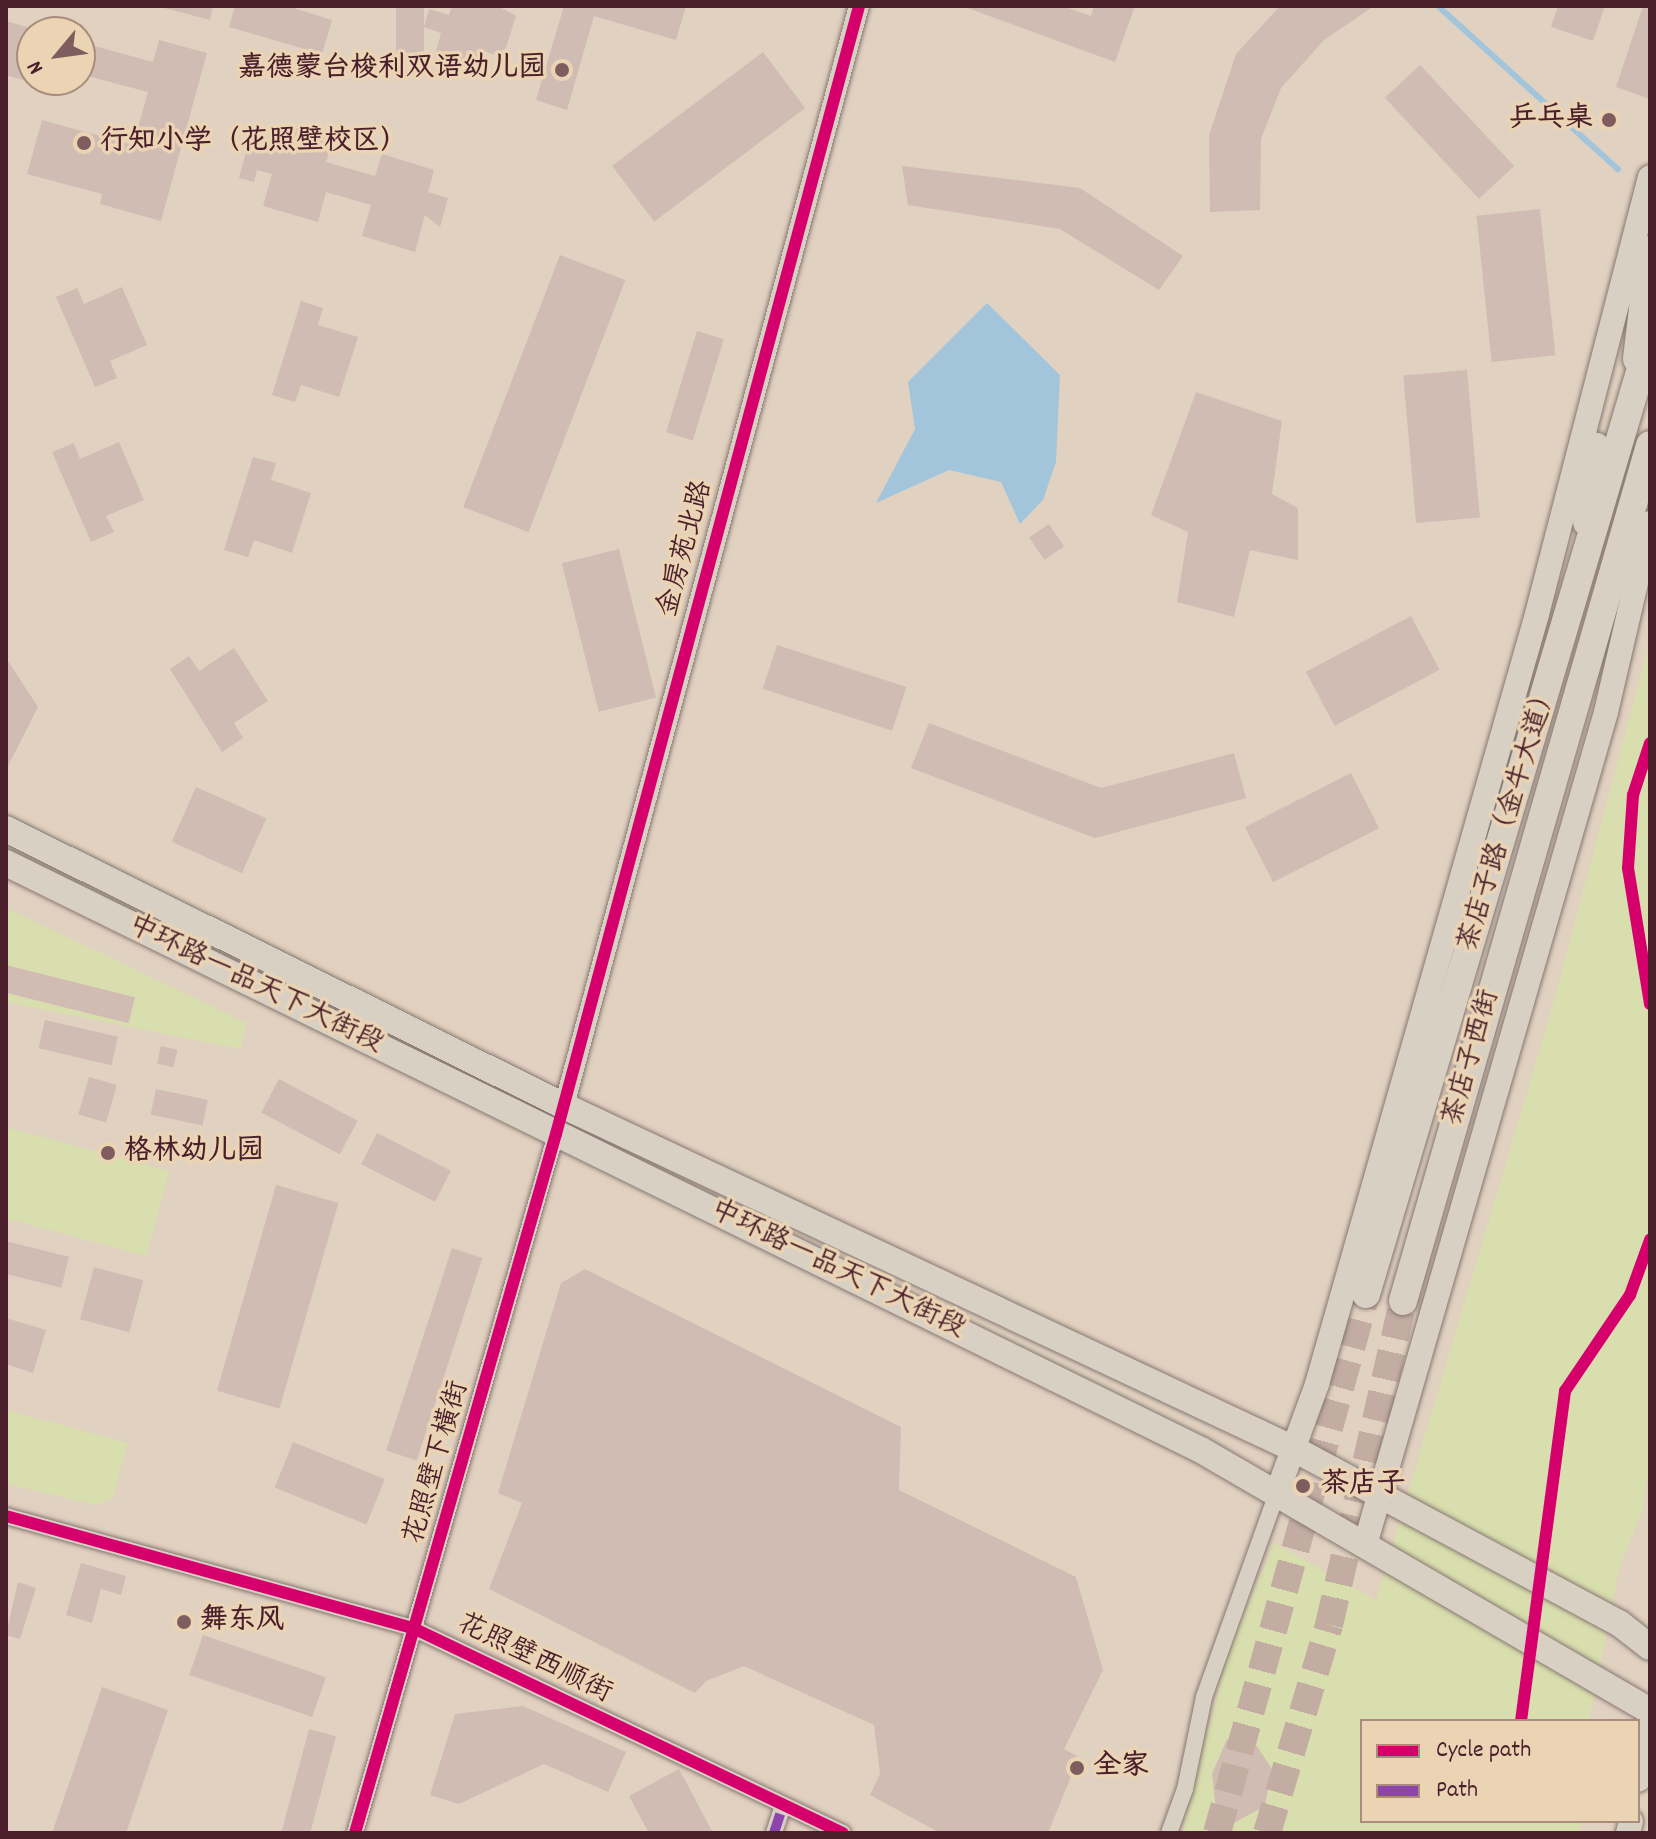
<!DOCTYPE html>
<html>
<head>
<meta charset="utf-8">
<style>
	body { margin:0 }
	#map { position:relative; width:1656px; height:1839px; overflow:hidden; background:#e1d1c0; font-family:Dekko,"LXGW WenKai TC",sans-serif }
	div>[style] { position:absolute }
	.green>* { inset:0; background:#d8dead; transform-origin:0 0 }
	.water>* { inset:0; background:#a3c5db }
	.stream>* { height:6px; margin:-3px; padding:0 3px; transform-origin:3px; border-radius:3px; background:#a3c5db }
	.building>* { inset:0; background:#d1bcb4; transform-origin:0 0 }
	.trunk-tunnel>* { height:28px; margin-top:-14px; transform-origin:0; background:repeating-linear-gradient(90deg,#c3ada2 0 28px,transparent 0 42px) }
	.roads { filter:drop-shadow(0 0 2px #867771) drop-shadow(0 0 2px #867771) }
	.minor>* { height:16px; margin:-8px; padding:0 8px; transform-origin:8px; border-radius:8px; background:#d9d0c4 }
	.tertiary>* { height:20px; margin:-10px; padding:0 10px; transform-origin:10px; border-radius:10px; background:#d9d0c4 }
	.secondary>* { height:24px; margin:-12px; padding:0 12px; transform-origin:12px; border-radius:12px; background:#d9d0c4 }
	.primary>* { height:26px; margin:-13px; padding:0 13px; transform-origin:13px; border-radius:13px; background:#d9d0c4 }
	.trunk>* { height:28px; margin:-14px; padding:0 14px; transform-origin:14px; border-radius:14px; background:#d9d0c4 }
	.quiet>* { height:10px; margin-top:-5px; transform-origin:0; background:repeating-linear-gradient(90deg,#8e44ad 0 20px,transparent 0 30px) }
	.cycleway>* { height:12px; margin:-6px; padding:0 6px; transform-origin:6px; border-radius:6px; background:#d6006c }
	.dots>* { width:22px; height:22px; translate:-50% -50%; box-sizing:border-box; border:4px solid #ead4b3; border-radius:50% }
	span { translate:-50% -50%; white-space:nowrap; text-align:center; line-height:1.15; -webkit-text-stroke:7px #ead4b3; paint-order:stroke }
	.poi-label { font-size:28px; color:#4a1f2b; font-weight:700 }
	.right { translate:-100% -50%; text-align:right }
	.left { translate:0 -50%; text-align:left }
	.street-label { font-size:28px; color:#4a1f2b }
	.frame { position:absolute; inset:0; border:8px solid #4a1f2b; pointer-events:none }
	.legend { position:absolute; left:1360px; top:1719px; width:280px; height:104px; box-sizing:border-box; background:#ead4b3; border:2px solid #aa8c7d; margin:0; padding:10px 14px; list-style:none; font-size:24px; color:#4a1f2b }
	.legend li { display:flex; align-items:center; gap:16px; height:40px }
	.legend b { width:40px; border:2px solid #aa8c7d }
	.north { position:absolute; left:16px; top:16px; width:80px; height:80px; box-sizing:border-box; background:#ead4b3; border:2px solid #aa8c7d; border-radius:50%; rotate:241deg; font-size:22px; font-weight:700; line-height:32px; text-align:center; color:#4a1f2b }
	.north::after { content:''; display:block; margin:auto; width:28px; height:36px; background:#7f5d5f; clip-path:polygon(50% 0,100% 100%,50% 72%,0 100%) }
</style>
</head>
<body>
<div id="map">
	<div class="green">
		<i style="clip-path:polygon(1650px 640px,1650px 1460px,1642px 1512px,1620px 1565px,1589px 1721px,1362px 1721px,1362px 1821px,1580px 1821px,1579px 1833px,1182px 1833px,1228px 1654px,1274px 1543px,1376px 1600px,1551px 1011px)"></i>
		<i style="clip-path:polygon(6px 908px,247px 1023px,240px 1049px,6px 1002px)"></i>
		<i style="left:9px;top:1128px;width:166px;height:88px;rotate:15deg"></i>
		<i style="clip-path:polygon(6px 1410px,128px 1443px,113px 1497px,96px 1505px,6px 1484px)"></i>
	</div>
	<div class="water">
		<i style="clip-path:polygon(987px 303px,1060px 375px,1056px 462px,1043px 500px,1020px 524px,1001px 482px,949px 470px,876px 503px,915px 429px,908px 382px)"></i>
	</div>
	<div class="stream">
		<i style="left:1438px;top:6px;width:243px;rotate:42.2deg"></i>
	</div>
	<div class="building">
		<i style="clip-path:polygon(157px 6px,213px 6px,210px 20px)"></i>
		<i style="clip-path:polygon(235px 6px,287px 6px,332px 20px,322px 54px,229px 27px)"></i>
		<i style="left:396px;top:6px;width:28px;height:47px"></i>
		<i style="clip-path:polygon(452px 6px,498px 6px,516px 16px,503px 57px,483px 51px,477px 69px,435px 55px,441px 33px,424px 27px,429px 9px,449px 15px)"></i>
		<i style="clip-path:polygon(564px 6px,686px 6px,676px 40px,594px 16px,567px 110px,536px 100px)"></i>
		<i style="clip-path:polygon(962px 6px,1062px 6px,1091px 16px,1094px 6px,1135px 6px,1115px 62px)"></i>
		<i style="clip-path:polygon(1280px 6px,1374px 6px,1324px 40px,1281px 88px,1261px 139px,1260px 210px,1210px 212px,1209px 135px,1236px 54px)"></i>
		<i style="clip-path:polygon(1558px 6px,1605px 6px,1593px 41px,1551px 27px)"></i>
		<i style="clip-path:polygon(1643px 6px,1650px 6px,1650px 99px,1616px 87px)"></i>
		<i style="clip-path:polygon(6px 21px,41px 31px,32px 32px,37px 84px,6px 75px)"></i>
		<i style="clip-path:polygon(159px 40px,207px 53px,161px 221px,100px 204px,102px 194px,27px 174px,42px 120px,133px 145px,148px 92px,80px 74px,80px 42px,153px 62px)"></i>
		<i style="left:763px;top:52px;width:70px;height:189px;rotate:53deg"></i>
		<i style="left:1420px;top:65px;width:138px;height:48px;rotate:47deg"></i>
		<i style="clip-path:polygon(286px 125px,333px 139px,326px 162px,375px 176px,382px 154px,434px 170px,428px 192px,448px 198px,440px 227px,425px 215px,415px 252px,362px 236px,371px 205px,326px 192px,318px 222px,263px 206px,272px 174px,257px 170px,254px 182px,239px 178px,249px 141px,278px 149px)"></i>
		<i style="clip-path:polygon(902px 166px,1080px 188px,1183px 256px,1159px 290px,1060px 229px,908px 205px)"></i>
		<i style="left:1540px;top:209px;width:147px;height:64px;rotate:84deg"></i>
		<i style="left:560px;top:255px;width:70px;height:270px;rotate:21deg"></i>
		<i style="clip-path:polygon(122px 287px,147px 345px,110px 361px,117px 378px,95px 387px,56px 297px,77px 288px,84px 304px)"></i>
		<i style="clip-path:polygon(301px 301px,323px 308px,318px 325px,358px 337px,339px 397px,301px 385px,295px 402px,272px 395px)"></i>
		<i style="left:697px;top:331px;width:28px;height:106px;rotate:17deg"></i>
		<i style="left:1467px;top:370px;width:148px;height:64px;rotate:85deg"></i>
		<i style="clip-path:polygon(1196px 392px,1282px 421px,1272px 494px,1298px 508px,1298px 560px,1250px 550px,1234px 617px,1177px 602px,1188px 532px,1151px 515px)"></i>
		<i style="clip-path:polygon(119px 442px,144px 500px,106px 516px,114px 532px,91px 542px,52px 452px,74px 443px,80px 459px)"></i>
		<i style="clip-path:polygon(253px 457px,276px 463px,271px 480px,311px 493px,292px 553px,254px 540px,248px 557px,224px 550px)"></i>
		<i style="left:1049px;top:524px;width:27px;height:24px;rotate:56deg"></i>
		<i style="left:619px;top:549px;width:153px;height:59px;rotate:76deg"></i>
		<i style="left:1411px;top:616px;width:61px;height:119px;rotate:62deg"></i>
		<i style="left:777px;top:645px;width:136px;height:46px;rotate:18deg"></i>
		<i style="clip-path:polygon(234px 648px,268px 701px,234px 723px,243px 738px,222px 752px,170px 669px,189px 656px,199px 671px)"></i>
		<i style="clip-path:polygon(6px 658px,38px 707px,6px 770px)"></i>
		<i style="clip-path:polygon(929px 723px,1101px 788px,1234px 753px,1246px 798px,1095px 838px,911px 768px)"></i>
		<i style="left:1351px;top:773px;width:62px;height:119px;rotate:63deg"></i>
		<i style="left:196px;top:787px;width:77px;height:60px;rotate:24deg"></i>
		<i style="left:6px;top:965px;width:133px;height:27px;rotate:14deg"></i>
		<i style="left:45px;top:1020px;width:75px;height:29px;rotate:13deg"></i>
		<i style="left:161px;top:1046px;width:17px;height:18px;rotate:13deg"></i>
		<i style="left:89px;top:1077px;width:29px;height:39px;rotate:16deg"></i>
		<i style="left:279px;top:1079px;width:89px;height:38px;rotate:28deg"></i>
		<i style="left:156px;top:1089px;width:53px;height:26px;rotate:12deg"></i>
		<i style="left:377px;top:1133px;width:83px;height:35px;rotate:27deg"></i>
		<i style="left:276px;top:1185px;width:65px;height:214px;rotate:16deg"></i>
		<i style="left:6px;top:1241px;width:65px;height:32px;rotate:14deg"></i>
		<i style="left:452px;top:1248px;width:32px;height:213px;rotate:18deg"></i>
		<i style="left:94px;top:1267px;width:51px;height:54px;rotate:15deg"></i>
		<i style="clip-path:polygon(585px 1269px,901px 1427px,899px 1490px,1076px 1577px,1103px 1670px,1064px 1749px,1079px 1757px,1048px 1833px,940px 1833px,870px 1795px,880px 1774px,874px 1725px,744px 1666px,706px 1681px,695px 1693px,489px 1589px,522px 1503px,498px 1493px,561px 1283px)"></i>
		<i style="clip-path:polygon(6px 1318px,46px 1330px,33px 1373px,6px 1364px)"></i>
		<i style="left:293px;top:1442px;width:99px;height:49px;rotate:22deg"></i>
		<i style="clip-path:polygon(81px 1563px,126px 1576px,121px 1595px,101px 1589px,92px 1623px,66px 1615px)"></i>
		<i style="clip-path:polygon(18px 1582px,36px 1588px,20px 1639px,6px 1635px)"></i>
		<i style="left:203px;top:1635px;width:130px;height:42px;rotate:19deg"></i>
		<i style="clip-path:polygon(102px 1687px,168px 1710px,126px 1833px,52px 1833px)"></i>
		<i style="clip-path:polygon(523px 1706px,626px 1752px,608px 1792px,544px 1764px,459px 1804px,430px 1795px,455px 1714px)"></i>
		<i style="left:309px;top:1729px;width:28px;height:108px;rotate:15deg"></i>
		<i style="clip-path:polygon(1227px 1739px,1256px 1745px,1272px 1769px,1265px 1806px,1232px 1824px,1216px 1811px,1212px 1774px)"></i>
		<i style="clip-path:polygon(679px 1769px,713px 1833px,649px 1833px,629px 1796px)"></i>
	</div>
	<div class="trunk-tunnel">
		<i style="left:1217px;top:1833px;width:559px;rotate:-74.55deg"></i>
		<i style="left:1267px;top:1833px;width:217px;rotate:-73.4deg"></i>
		<i style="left:1329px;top:1625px;width:332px;rotate:-77.1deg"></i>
	</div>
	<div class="roads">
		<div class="minor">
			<i style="left:6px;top:1516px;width:424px;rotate:15.4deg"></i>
			<i style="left:415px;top:1629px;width:474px;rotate:25.5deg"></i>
			<i style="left:355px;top:1833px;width:735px;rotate:-73.96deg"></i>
			<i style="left:774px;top:1833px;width:26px;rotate:-72deg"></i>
			<i style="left:1169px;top:1833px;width:47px;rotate:-70deg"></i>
			<i style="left:1185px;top:1789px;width:94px;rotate:-78.3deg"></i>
			<i style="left:1204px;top:1697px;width:217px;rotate:-70.3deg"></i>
		</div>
		<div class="tertiary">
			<i style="left:564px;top:1106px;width:1139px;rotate:-74.99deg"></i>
		</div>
		<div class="secondary">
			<i style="left:1585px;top:523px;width:79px;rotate:-81.3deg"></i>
			<i style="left:1277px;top:1493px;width:116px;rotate:-69.8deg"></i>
			<i style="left:1317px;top:1384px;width:801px;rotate:-74.05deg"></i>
			<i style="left:1537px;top:614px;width:451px;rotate:-75.5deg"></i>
			<i style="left:1365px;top:1545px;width:867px;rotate:-73.86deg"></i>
			<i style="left:1606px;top:712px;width:194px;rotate:-76.9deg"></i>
			<i style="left:1638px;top:1780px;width:67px;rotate:-79.7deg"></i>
			<i style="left:1628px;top:1833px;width:12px;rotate:-76deg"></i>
		</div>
		<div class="primary">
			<i style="left:6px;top:829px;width:623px;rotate:26.4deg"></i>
			<i style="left:564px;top:1106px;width:807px;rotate:25.17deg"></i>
			<i style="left:1294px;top:1449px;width:369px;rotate:28.2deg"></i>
			<i style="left:1619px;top:1623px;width:39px;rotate:38deg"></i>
			<i style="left:6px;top:863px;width:1331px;rotate:26.16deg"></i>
			<i style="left:1201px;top:1450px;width:519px;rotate:30.17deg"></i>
		</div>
		<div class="trunk">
			<i style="left:1637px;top:359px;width:110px;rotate:-83.2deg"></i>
			<i style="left:1366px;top:1294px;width:997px;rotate:-73.45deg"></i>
			<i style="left:1403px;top:1301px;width:891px;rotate:-73.9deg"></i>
		</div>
	</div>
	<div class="quiet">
		<i style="left:774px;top:1833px;width:26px;rotate:-72deg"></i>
	</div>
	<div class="cycleway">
		<i style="left:1650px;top:743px;width:55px;rotate:108.1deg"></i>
		<i style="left:1633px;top:795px;width:73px;rotate:93.9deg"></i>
		<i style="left:1628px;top:868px;width:138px;rotate:80.8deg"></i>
		<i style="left:6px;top:1516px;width:424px;rotate:15.4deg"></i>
		<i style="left:415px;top:1629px;width:474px;rotate:25.5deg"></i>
		<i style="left:1521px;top:1721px;width:333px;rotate:-82.4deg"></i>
		<i style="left:1565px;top:1391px;width:116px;rotate:-55.9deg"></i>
		<i style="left:1630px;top:1295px;width:59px;rotate:-70deg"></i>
		<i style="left:355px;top:1833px;width:727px;rotate:-73.96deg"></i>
		<i style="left:556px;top:1134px;width:1168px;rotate:-74.96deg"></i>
	</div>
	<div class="dots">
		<i style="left:562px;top:70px;background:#7f5d5f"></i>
		<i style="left:1609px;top:120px;background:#7f5d5f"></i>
		<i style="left:84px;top:143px;background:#7f5d5f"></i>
		<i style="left:108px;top:1153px;background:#7f5d5f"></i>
		<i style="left:1303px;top:1486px;background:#7f5d5f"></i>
		<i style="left:184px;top:1622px;background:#7f5d5f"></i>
		<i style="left:1077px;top:1768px;background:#7f5d5f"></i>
	</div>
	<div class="poi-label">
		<span class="right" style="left:546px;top:70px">嘉德蒙台梭利双语幼儿园</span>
		<span class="right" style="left:1593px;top:120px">乒乓桌</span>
		<span class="left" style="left:100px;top:143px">行知小学（花照壁校区）</span>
		<span class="left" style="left:124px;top:1153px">格林幼儿园</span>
		<span class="left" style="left:1321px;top:1486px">茶店子</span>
		<span class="left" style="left:200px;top:1622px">舞东风</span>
		<span class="left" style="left:1093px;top:1768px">全家</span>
	</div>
	<div class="street-label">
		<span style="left:687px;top:549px;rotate:-75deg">金房苑北路</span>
		<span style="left:1510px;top:817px;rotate:-73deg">茶店子路（金牛大道）</span>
		<span style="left:255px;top:986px;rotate:26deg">中环路一品天下大街段</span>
		<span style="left:1473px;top:1058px;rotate:-74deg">茶店子西街</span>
		<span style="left:837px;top:1271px;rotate:26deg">中环路一品天下大街段</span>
		<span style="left:438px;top:1463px;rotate:-74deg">花照壁下横街</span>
		<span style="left:534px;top:1660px;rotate:26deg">花照壁西顺街</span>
	</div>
	<div class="frame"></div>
	<ul class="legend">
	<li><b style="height:10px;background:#d6006c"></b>Cycle path</li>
	<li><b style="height:10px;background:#8e44ad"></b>Path</li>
	</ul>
	<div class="north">N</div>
</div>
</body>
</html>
